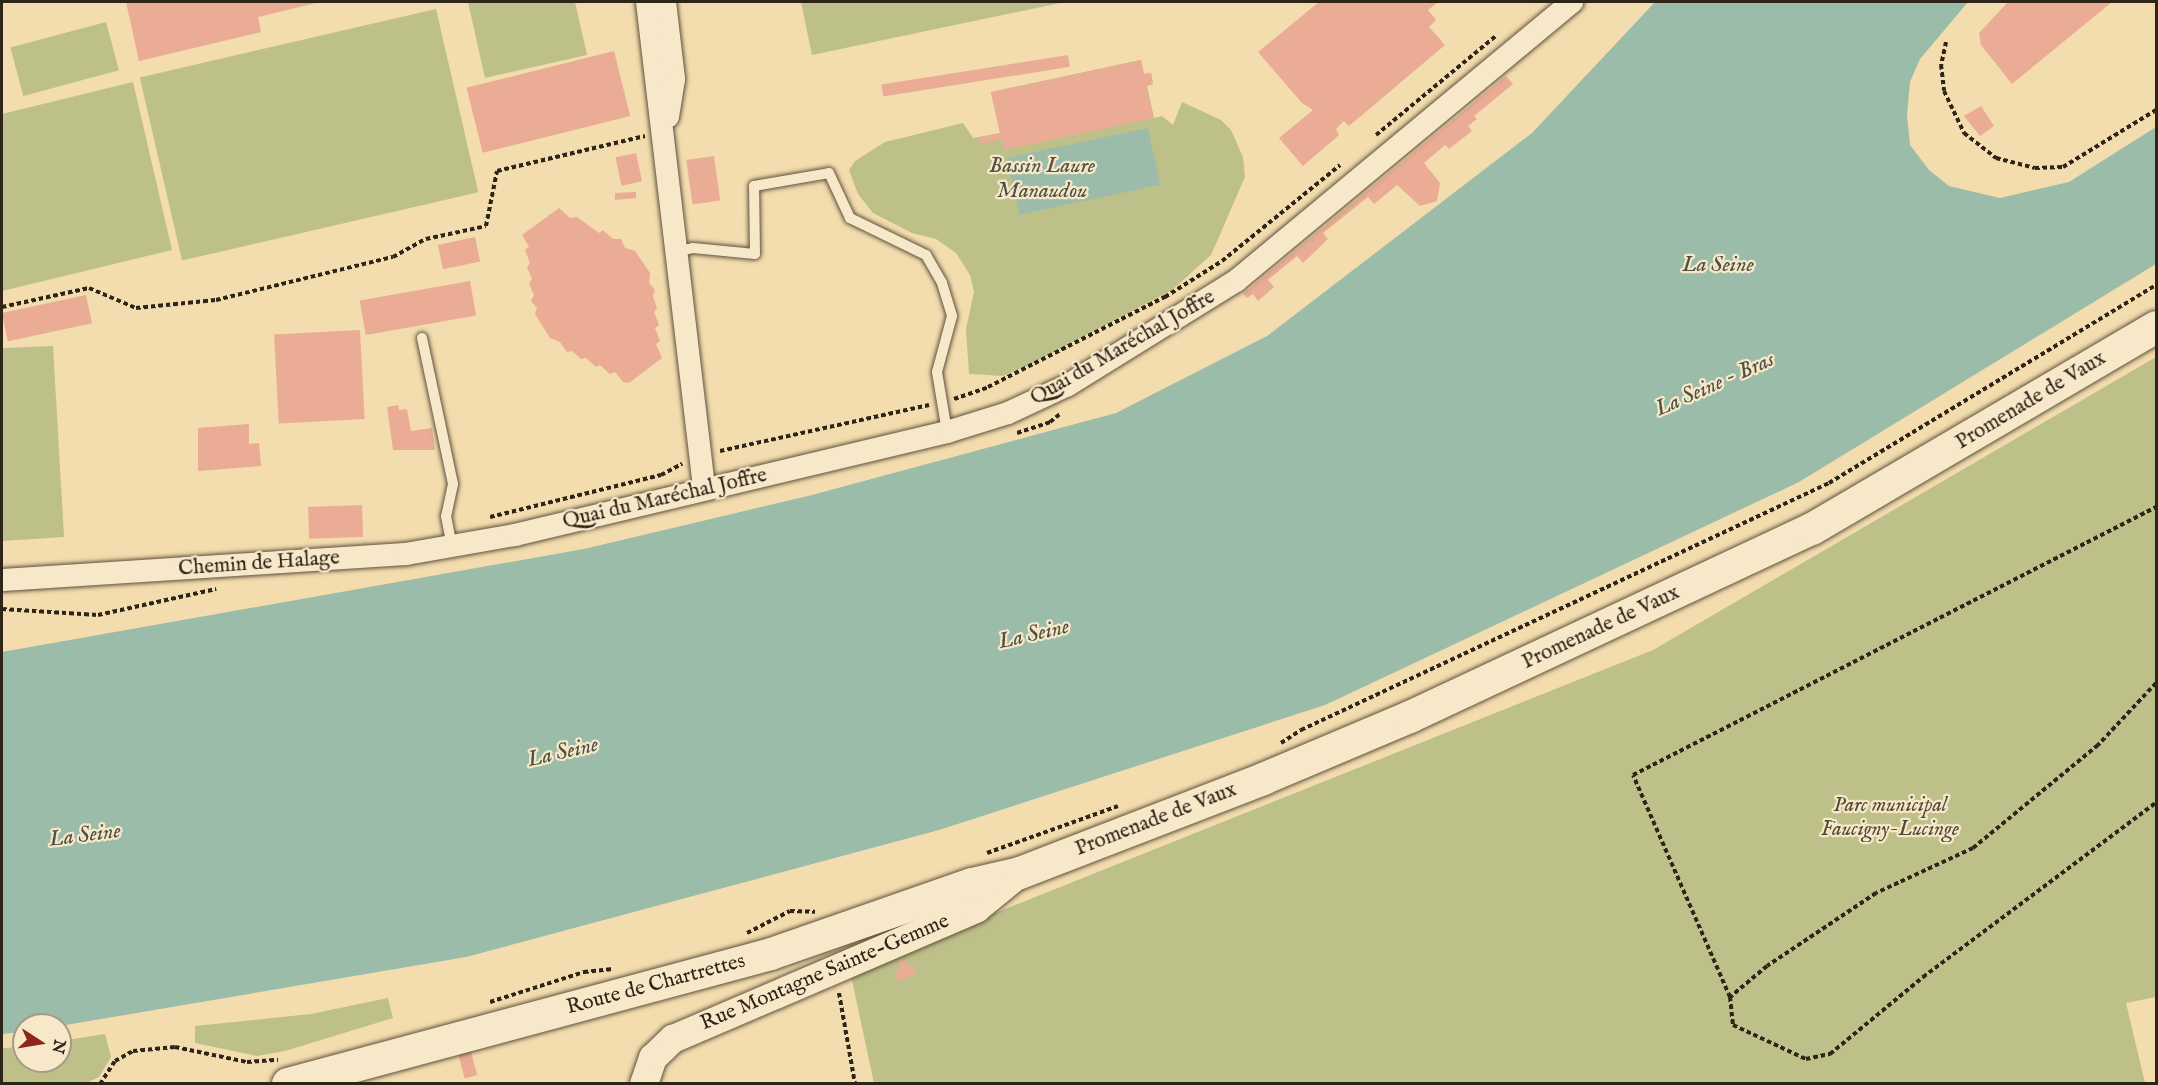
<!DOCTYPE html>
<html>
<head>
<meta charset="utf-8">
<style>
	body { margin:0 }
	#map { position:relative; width:2158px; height:1085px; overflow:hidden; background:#f3dcae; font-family:"IM FELL English",serif }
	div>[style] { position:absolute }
	.green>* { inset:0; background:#bdc089; transform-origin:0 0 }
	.water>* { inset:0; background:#9bbca8; transform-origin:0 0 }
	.building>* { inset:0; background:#eaac94; transform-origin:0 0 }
	.path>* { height:4px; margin-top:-2px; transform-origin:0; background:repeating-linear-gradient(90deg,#2e2417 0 4.5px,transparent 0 7.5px) }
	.roads { filter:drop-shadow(0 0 2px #5f523d) drop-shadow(0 0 2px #5f523d) }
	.service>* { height:10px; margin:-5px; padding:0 5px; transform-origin:5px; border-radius:5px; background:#f7e8ca }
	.minor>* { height:22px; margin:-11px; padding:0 11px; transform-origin:11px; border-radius:11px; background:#f7e8ca }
	.tertiary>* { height:28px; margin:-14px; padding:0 14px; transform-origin:14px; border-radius:14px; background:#f7e8ca }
	.secondary>* { height:32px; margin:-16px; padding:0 16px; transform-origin:16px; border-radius:16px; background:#f7e8ca }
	span { translate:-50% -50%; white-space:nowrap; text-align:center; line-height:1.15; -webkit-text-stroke:4.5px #f7e8ca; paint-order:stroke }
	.street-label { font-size:21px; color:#2e2417 }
	.park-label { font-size:21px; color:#524b34; font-style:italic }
	.water-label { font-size:22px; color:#4f5242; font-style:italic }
	.frame { position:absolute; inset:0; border:3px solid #2e2417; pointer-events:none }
	.north { position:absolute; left:12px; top:1013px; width:60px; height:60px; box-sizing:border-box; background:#f7e8ca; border:2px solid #a79a82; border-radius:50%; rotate:102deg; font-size:16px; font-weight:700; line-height:24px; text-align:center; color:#2e2417 }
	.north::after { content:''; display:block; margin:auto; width:21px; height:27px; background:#8f2418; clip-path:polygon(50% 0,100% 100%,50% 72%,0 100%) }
</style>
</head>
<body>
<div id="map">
	<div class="green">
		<i style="clip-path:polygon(468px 2px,575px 2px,587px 55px,485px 78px)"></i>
		<i style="clip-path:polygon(801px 2px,1065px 2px,812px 55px)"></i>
		<i style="left:436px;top:9px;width:188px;height:304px;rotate:77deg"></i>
		<i style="left:106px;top:22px;width:50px;height:99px;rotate:75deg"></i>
		<i style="clip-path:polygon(1141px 60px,1144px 74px,1151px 73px,1153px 84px,1147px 86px,1154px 118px,1162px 116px,1173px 125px,1182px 102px,1221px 120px,1231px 130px,1243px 157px,1245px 177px,1211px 255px,1172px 290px,1027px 366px,1003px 376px,969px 374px,966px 329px,974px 292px,970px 275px,956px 253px,936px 239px,912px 233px,873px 213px,858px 194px,849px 170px,855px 161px,885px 142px,963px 123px,973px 138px,1000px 133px,991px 92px)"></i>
		<i style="clip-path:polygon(133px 82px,172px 250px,2px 291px,2px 114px)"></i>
		<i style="clip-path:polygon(53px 346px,64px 537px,2px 541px,2px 348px)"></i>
		<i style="clip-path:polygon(2156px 357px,2156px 997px,2126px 1003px,2145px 1083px,874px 1083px,850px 971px,1653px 650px)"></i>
		<i style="clip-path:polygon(388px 998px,393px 1018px,285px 1051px,257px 1056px,195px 1043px,195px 1026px,311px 1014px)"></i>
		<i style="clip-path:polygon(105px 1034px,111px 1057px,99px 1077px,86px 1083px,2px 1083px,2px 1048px,24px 1047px,24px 1061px,60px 1061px,60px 1041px)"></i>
	</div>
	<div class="water">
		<i style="clip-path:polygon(1655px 2px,1968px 2px,1920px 59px,1910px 82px,1907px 115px,1910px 145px,1929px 170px,1949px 186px,2000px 198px,2069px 182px,2156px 127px,2156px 264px,1799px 482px,1325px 705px,939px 830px,466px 957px,60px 1026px,24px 1025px,24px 1032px,2px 1034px,2px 652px,584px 549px,812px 495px,1116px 413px,1267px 336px,1532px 133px)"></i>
		<i style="left:1148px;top:128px;width:58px;height:144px;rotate:78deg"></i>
	</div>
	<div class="building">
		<i style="clip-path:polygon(126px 2px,320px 2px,258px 17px,261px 32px,139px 61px)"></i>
		<i style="clip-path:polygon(1319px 2px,1438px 2px,1428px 10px,1436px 20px,1429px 27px,1445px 45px,1349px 126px,1344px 121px,1336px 129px,1339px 135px,1303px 166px,1279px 138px,1313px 110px,1302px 103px,1258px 52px)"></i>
		<i style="clip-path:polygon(2008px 2px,2112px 2px,2012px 84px,1981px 45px,1979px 33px)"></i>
		<i style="left:614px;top:51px;width:67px;height:152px;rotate:76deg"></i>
		<i style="left:1068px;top:55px;width:12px;height:189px;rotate:81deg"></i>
		<i style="clip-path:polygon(1141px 60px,1144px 74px,1151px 73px,1153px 84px,1146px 85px,1154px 118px,1004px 150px,1002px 139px,980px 144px,979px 138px,1000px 133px,991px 92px)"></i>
		<i style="clip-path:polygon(1506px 76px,1513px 84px,1474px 116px,1477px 119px,1468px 126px,1472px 131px,1449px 149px,1445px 145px,1424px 163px,1440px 183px,1437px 201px,1420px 206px,1397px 185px,1374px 204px,1368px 197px,1323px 233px,1328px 239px,1303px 263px,1297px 256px,1268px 280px,1274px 287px,1258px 301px,1253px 294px,1247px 298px,1243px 294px)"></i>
		<i style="clip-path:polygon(1981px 106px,1994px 126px,1980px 136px,1964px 116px)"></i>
		<i style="left:636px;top:153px;width:29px;height:21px;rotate:78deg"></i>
		<i style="left:714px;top:156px;width:45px;height:28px;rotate:82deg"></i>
		<i style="clip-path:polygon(636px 192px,636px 198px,615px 200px,615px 193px)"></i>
		<i style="clip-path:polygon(559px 208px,570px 218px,577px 217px,599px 233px,603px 230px,613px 239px,621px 239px,625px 248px,635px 251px,650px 273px,649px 283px,655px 290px,653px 296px,657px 308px,654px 312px,659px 325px,655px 328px,660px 341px,656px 344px,662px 358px,629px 383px,623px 382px,615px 372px,610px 374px,600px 365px,596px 367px,586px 358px,581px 359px,572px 351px,567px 352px,560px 342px,550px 338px,535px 314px,537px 308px,531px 301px,534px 295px,529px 284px,532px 279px,527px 267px,530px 263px,525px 250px,529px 247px,522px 235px)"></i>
		<i style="left:475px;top:237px;width:25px;height:38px;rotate:78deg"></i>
		<i style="left:470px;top:281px;width:35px;height:112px;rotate:80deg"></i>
		<i style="left:86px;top:295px;width:29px;height:86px;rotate:78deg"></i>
		<i style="left:360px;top:330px;width:89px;height:86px;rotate:87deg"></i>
		<i style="clip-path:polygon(398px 405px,399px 410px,407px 409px,411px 431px,432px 428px,435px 450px,393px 450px,387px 407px)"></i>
		<i style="clip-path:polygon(249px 424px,249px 444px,259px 443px,261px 466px,198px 471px,198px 428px)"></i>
		<i style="left:362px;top:505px;width:32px;height:54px;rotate:88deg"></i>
		<i style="clip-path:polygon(904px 959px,907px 966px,912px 964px,916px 974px,898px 981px,894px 971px,901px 969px,898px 961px)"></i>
		<i style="left:470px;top:1048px;width:28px;height:13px;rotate:75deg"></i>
	</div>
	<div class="path">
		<i style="left:1946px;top:42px;width:24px;rotate:102deg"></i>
		<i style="left:1941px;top:65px;width:26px;rotate:83deg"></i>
		<i style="left:1944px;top:91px;width:47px;rotate:64.5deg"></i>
		<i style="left:1964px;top:133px;width:41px;rotate:38deg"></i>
		<i style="left:1996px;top:158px;width:40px;rotate:14.4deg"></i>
		<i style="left:2035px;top:168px;width:28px;rotate:-2deg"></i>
		<i style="left:2063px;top:167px;width:109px;rotate:-31.5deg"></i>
		<i style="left:1376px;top:135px;width:157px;rotate:-39.6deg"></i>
		<i style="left:2px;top:307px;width:89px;rotate:-12.3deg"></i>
		<i style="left:89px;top:288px;width:51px;rotate:23.1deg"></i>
		<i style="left:136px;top:308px;width:80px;rotate:-5.7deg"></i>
		<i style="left:216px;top:300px;width:182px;rotate:-13.7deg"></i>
		<i style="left:393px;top:257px;width:38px;rotate:-29deg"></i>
		<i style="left:426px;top:239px;width:61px;rotate:-12.2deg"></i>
		<i style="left:486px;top:226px;width:56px;rotate:-78.7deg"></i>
		<i style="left:497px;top:171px;width:152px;rotate:-13.3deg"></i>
		<i style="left:954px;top:399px;width:36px;rotate:-19deg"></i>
		<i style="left:988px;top:387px;width:199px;rotate:-27deg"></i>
		<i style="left:1165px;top:297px;width:67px;rotate:-32.3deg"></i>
		<i style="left:1222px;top:261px;width:152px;rotate:-39.1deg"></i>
		<i style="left:1017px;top:433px;width:35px;rotate:-18deg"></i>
		<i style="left:1050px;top:422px;width:14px;rotate:-39deg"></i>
		<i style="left:720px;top:451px;width:214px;rotate:-12.4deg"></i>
		<i style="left:490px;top:517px;width:176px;rotate:-13.8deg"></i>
		<i style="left:661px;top:475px;width:24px;rotate:-28deg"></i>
		<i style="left:2px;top:609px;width:96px;rotate:3.6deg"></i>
		<i style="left:98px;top:615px;width:121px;rotate:-12.4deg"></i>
		<i style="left:2156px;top:683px;width:85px;rotate:133.1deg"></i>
		<i style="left:2098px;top:745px;width:162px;rotate:140.5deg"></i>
		<i style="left:1973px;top:848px;width:107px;rotate:155.1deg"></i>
		<i style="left:1876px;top:893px;width:131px;rotate:146.2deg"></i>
		<i style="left:1767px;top:966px;width:48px;rotate:140deg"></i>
		<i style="left:1730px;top:997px;width:28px;rotate:84deg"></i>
		<i style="left:1733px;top:1025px;width:81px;rotate:25deg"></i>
		<i style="left:1806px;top:1059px;width:25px;rotate:-12deg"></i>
		<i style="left:1830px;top:1054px;width:121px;rotate:-39.6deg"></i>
		<i style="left:1923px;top:977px;width:291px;rotate:-36.8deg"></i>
		<i style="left:1281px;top:743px;width:24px;rotate:-33deg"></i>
		<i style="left:1301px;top:730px;width:583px;rotate:-25.07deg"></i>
		<i style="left:1829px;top:483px;width:382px;rotate:-31.2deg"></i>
		<i style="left:987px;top:853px;width:139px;rotate:-19.7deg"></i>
		<i style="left:747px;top:933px;width:48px;rotate:-27.1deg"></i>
		<i style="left:790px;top:911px;width:25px;rotate:2deg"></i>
		<i style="left:839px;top:993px;width:92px;rotate:80deg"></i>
		<i style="left:1730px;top:997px;width:242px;rotate:-113.6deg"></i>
		<i style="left:1633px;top:775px;width:588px;rotate:-27.13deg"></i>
		<i style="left:490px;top:1002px;width:99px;rotate:-17.7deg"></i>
		<i style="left:584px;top:972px;width:29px;rotate:-6deg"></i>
		<i style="left:100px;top:1084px;width:27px;rotate:-57deg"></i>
		<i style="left:115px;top:1061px;width:21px;rotate:-29deg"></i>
		<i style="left:133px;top:1051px;width:42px;rotate:-5.4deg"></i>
		<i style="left:175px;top:1047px;width:74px;rotate:11.8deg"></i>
		<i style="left:247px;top:1062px;width:31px;rotate:-4deg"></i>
	</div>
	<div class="roads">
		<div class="service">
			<i style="left:674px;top:252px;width:19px;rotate:-12deg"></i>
			<i style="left:693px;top:248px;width:62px;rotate:5.5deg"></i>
			<i style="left:755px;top:254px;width:68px;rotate:-90.8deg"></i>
			<i style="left:754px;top:186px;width:76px;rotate:-9.8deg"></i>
			<i style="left:829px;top:173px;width:50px;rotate:65deg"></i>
			<i style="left:850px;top:218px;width:85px;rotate:26deg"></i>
			<i style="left:926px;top:255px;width:32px;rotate:60deg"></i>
			<i style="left:942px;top:283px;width:34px;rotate:73deg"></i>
			<i style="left:952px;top:316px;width:58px;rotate:105deg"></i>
			<i style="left:937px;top:372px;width:61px;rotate:80.5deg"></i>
			<i style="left:422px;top:338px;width:149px;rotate:78deg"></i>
			<i style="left:453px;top:484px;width:33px;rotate:102deg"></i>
			<i style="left:446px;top:516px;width:31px;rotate:79deg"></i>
		</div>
		<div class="minor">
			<i style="left:647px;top:2px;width:489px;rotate:83.3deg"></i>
			<i style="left:665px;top:2px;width:78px;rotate:83.3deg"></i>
			<i style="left:674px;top:79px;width:38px;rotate:99deg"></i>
			<i style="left:2px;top:580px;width:405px;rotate:-3.7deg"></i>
			<i style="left:406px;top:554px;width:111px;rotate:-9.9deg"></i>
			<i style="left:515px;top:535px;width:444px;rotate:-13.4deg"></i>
			<i style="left:947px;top:432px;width:64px;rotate:-17.3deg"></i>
			<i style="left:1008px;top:413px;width:66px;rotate:-25deg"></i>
			<i style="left:1068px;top:385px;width:198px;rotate:-31.8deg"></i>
			<i style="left:1236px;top:281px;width:437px;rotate:-39.7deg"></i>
		</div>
		<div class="tertiary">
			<i style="left:644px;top:1084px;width:28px;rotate:-71deg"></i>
			<i style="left:653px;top:1058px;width:28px;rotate:-44deg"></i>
			<i style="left:673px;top:1039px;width:330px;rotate:-23.2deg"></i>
			<i style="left:976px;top:909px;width:57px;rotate:-39.3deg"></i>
		</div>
		<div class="secondary">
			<i style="left:288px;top:1084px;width:500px;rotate:-15.06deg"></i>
			<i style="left:771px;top:954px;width:213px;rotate:-19.2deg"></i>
			<i style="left:972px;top:884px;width:49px;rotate:-12.9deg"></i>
			<i style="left:1020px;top:873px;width:261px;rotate:-21.1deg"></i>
			<i style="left:1263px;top:779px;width:160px;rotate:-22.9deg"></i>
			<i style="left:1410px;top:717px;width:444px;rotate:-25.1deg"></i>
			<i style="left:1812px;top:529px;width:399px;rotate:-30.4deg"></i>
		</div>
	</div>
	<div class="street-label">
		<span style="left:1123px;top:348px;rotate:-30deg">Quai du Maréchal Joffre</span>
		<span style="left:2031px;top:401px;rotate:-31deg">Promenade de Vaux</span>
		<span style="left:665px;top:499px;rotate:-13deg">Quai du Maréchal Joffre</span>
		<span style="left:259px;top:564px;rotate:-4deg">Chemin de Halage</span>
		<span style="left:1601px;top:628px;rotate:-25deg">Promenade de Vaux</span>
		<span style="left:1156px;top:820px;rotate:-21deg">Promenade de Vaux</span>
		<span style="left:825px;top:973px;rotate:-23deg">Rue Montagne Sainte-Gemme</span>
		<span style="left:656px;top:985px;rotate:-15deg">Route de Chartrettes</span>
	</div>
	<div class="park-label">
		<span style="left:1890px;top:818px">Parc municipal<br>Faucigny-Lucinge</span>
	</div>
	<div class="water-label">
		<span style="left:1042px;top:179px">Bassin Laure<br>Manaudou</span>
		<span style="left:1718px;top:266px">La Seine</span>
		<span style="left:1715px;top:385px;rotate:-24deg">La Seine - Bras</span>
		<span style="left:1034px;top:635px;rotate:-13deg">La Seine</span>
		<span style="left:563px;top:753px;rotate:-13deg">La Seine</span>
		<span style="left:85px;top:836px;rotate:-7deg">La Seine</span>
	</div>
	<div class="frame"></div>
	<div class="north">N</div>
</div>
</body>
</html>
